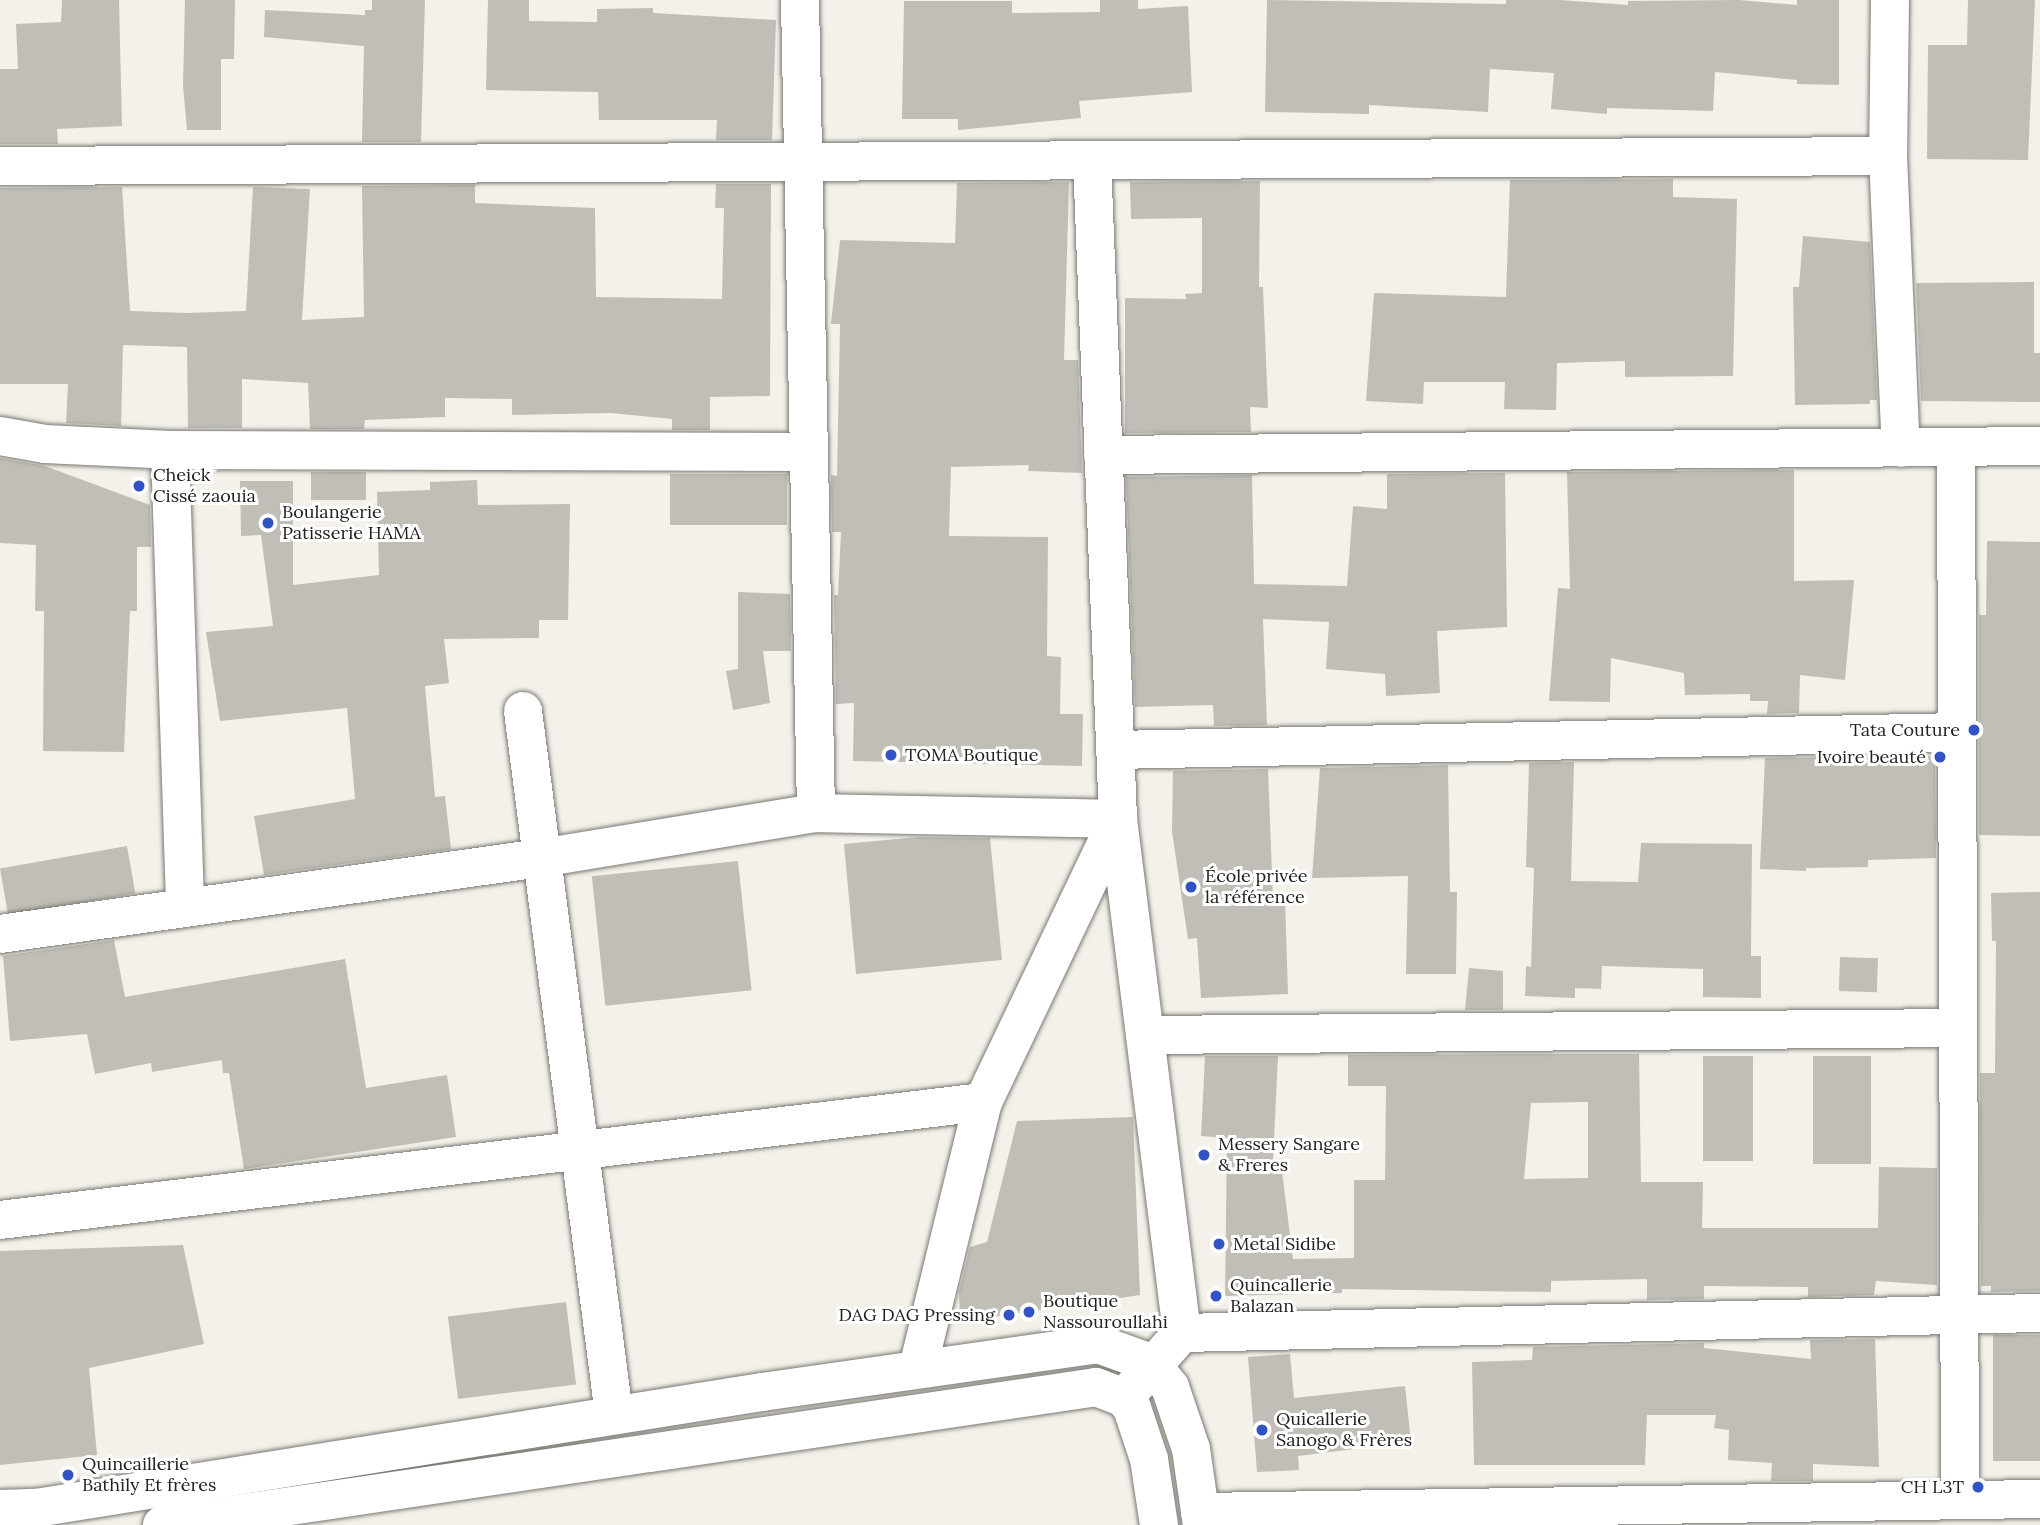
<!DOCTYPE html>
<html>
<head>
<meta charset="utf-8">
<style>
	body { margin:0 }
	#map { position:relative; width:2040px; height:1525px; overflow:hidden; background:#f4f1eb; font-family:Lora,serif }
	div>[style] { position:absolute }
	.building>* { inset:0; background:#c1beb8; transform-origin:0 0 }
	.roads { filter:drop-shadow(0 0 2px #797771) drop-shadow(0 0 2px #797771) }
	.minor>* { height:38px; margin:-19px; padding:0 19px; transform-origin:19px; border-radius:19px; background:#fff }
	.tertiary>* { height:38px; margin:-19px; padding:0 19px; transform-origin:19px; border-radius:19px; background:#fff }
	.dots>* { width:19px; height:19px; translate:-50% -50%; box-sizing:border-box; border:4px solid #fff; border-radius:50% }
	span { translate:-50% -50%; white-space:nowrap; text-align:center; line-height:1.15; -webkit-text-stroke:6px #fff; paint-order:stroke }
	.poi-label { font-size:18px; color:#22211f }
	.left { translate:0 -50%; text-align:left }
	.right { translate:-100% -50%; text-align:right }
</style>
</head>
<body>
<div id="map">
	<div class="building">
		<i style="clip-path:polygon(62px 0,119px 0,122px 126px,57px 129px,58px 144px,0 144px,0 69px,18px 69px,16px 24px,61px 22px)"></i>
		<i style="clip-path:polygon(185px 0,235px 0,234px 59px,221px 59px,221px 130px,187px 130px,183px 86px)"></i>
		<i style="clip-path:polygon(372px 0,425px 0,421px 142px,362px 142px,364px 46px,264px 37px,265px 10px,365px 15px,365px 10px,372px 10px)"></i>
		<i style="clip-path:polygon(488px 0,529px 0,529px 21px,597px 22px,597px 9px,653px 8px,653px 13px,776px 20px,772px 140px,716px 140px,717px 120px,599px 120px,598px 92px,486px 90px)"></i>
		<i style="clip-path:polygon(1100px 0,1138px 0,1138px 9px,1188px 6px,1192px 92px,1079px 101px,1081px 118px,958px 130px,958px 119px,902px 119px,904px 1px,1012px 1px,1012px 13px,1100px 12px)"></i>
		<i style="clip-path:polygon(1267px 0,1506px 4px,1506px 0,1560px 0,1628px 5px,1628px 1px,1739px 0,1797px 5px,1797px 0,1839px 0,1839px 85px,1797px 84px,1797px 80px,1715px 72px,1713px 111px,1607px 108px,1607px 114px,1551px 109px,1554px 73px,1490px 69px,1488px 112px,1369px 105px,1369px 114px,1265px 112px)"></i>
		<i style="clip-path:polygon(1968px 0,2035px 0,2028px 160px,1927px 159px,1928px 45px,1967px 45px)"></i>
		<i style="clip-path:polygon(1673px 179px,1673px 197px,1737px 199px,1733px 376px,1625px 377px,1625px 361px,1557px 363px,1556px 410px,1504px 409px,1505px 382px,1424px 382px,1423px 404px,1366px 401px,1374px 293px,1506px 297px,1510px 180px)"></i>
		<i style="clip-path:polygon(1260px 181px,1259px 287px,1263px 287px,1268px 408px,1250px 407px,1251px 432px,1125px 433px,1125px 298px,1186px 299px,1185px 294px,1202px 293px,1202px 218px,1131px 219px,1130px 182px)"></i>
		<i style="clip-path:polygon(1069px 182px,1064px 360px,1078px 360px,1082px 473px,1028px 471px,1029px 465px,951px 467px,949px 536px,1048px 537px,1047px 656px,1061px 657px,1060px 714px,1083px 714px,1082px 766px,853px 761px,854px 703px,836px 704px,834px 595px,838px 595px,841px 532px,832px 532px,831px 475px,837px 476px,840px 324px,831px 324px,840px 240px,955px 243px,957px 183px)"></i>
		<i style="clip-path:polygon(716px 184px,771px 184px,770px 396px,710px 397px,710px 430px,672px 430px,672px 419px,611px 413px,512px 415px,512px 399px,445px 398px,445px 417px,365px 420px,364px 429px,310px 429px,308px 383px,242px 379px,242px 428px,188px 428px,187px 347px,123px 345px,121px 426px,66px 423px,68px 384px,0 384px,0 188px,122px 187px,130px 311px,187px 313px,246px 311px,253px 187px,310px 189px,302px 320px,364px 317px,362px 186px,475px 185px,475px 203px,595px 208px,596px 297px,722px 299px,724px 208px,715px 208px)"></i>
		<i style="clip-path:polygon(1803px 236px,1870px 242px,1877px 400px,1870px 400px,1870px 404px,1795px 405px,1793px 287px,1799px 287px)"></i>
		<i style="clip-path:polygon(2034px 282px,2034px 353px,2040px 353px,2040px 402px,1921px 401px,1916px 283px)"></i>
		<i style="clip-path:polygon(0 458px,45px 466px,150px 505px,151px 547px,137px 547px,137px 611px,130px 611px,124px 752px,43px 751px,44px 611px,35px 611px,36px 545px,0 543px)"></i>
		<i style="clip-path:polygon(1794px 470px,1794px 581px,1854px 580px,1845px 680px,1800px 675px,1799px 713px,1767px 714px,1768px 701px,1750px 701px,1750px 694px,1685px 695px,1684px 673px,1611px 658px,1610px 702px,1549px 701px,1558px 588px,1570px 589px,1567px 472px)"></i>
		<i style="left:311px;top:472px;width:55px;height:28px"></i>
		<i style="clip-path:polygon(1505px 473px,1507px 627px,1437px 631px,1440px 693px,1386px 696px,1385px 674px,1326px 669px,1329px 622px,1263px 619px,1267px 725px,1214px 726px,1213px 705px,1135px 707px,1126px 477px,1252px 475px,1254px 584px,1347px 586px,1353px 506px,1387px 509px,1387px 474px)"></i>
		<i style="left:670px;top:474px;width:117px;height:51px"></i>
		<i style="clip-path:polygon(477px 480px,478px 505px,570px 504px,568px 620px,539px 620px,539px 638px,444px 639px,449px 683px,425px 686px,435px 797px,445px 796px,451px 849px,264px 875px,254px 816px,355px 799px,347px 708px,220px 721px,206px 632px,273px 626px,261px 535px,241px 536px,240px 481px,293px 481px,293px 585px,379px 575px,377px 492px,430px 490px,430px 482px)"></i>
		<i style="clip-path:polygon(1987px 541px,2040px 542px,2040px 836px,1979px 835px,1979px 615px,1986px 615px)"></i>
		<i style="clip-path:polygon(738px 592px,790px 594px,791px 651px,763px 651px,770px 703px,733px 710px,726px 671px,738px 669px)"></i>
		<i style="clip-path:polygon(1935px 756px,1936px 858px,1868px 860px,1868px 867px,1806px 868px,1806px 871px,1760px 869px,1765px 758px)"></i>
		<i style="clip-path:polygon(1574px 762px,1571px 881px,1638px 882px,1641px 843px,1752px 844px,1751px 956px,1761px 956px,1761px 998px,1703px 997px,1703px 969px,1602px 966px,1601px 989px,1575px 988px,1575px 998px,1525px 996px,1526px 966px,1531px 967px,1534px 868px,1526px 867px,1529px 763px)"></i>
		<i style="clip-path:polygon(1448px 765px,1450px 892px,1457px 892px,1456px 974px,1406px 974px,1408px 876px,1312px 878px,1320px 768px)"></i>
		<i style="clip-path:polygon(1268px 769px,1273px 899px,1285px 899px,1288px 994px,1201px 998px,1197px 938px,1188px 939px,1172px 832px,1173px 771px)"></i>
		<i style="clip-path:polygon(918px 837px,990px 838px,1002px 960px,856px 974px,844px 844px)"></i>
		<i style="left:127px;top:846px;width:48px;height:129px;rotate:80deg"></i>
		<i style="left:738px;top:861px;width:130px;height:147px;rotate:84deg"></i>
		<i style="clip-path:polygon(2040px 892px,2040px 1291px,1991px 1292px,1991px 1286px,1981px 1286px,1980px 1073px,1995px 1073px,1996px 941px,1992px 941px,1991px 893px)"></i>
		<i style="clip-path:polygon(114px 940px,125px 997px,345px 959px,366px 1088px,447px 1075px,456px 1137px,244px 1169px,229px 1073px,223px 1073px,222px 1060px,152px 1072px,151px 1063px,95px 1074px,87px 1034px,10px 1041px,3px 956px)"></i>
		<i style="left:1840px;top:957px;width:38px;height:34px;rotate:2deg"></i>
		<i style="clip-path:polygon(1469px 968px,1503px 971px,1503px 1010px,1465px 1010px)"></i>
		<i style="clip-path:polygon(evenodd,1503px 1054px,1639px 1054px,1641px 1182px,1703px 1182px,1702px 1228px,1878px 1228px,1879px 1167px,1937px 1168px,1937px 1285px,1876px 1281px,1874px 1295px,1808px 1297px,1808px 1287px,1704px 1286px,1704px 1299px,1647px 1300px,1647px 1279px,1551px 1281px,1551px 1292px,1342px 1289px,1342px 1293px,1225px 1296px,1227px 1138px,1201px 1136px,1205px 1056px,1278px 1056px,1273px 1161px,1281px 1163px,1293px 1259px,1354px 1258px,1354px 1180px,1385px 1180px,1386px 1086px,1348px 1086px,1348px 1055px,1503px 1054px,1588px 1102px,1588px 1178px,1524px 1179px,1531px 1103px,1588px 1102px)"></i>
		<i style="left:1703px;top:1056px;width:50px;height:105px"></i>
		<i style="left:1813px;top:1056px;width:58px;height:108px"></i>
		<i style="clip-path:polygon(1133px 1117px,1140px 1295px,960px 1322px,959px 1292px,970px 1247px,987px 1242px,1017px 1121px)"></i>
		<i style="clip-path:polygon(183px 1245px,204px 1344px,89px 1368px,97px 1455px,0 1465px,0 1251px)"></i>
		<i style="left:566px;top:1302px;width:83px;height:119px;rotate:83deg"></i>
		<i style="left:2040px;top:1335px;width:126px;height:47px;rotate:90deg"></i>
		<i style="clip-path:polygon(1875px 1339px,1879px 1467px,1813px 1464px,1813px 1481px,1771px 1481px,1772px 1463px,1728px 1460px,1729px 1430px,1714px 1428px,1716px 1415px,1647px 1415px,1645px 1465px,1474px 1465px,1472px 1362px,1532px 1360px,1533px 1347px,1704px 1343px,1704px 1348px,1811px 1359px,1810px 1340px)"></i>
		<i style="clip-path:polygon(1290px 1354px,1294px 1398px,1405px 1386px,1411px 1442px,1298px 1456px,1299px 1470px,1257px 1472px,1248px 1357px)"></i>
	</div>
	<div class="roads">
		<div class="minor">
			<i style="left:800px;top:0;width:813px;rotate:88.87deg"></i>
			<i style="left:1890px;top:0;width:156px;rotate:90.7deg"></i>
			<i style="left:1888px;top:156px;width:292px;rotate:87.5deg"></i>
			<i style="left:1092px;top:160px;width:660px;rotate:87.74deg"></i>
			<i style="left:1118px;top:819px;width:518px;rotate:82.9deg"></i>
			<i style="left:0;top:166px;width:1888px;rotate:-0.3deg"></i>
			<i style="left:0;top:436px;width:46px;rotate:10.1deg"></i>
			<i style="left:45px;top:444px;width:125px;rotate:2.7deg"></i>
			<i style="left:170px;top:450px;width:639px;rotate:0.18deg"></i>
			<i style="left:1956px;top:447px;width:1053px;rotate:89.78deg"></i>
			<i style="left:170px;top:450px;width:457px;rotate:88.1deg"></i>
			<i style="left:1103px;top:455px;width:937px;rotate:-0.55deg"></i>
			<i style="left:523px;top:711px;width:710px;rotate:82.63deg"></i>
			<i style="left:1115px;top:750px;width:842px;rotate:-1.22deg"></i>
			<i style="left:0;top:934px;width:546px;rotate:-8deg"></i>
			<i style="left:541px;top:858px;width:279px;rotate:-9.3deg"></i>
			<i style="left:816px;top:813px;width:302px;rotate:1.1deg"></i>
			<i style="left:1145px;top:1035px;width:813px;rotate:-0.49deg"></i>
			<i style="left:0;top:1220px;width:990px;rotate:-6.85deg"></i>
			<i style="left:918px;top:1368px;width:274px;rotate:-76.3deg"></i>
			<i style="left:983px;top:1102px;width:314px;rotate:-64.5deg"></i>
			<i style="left:1124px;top:1398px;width:87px;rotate:-48.3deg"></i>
			<i style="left:1182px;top:1333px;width:858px;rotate:-1.34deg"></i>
			<i style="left:1200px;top:1512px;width:840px;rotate:-0.89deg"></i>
		</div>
		<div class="tertiary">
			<i style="left:0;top:1509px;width:36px;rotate:-2deg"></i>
			<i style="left:36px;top:1508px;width:735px;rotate:-9.08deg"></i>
			<i style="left:762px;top:1392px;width:339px;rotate:-8.1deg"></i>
			<i style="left:1098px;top:1344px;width:56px;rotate:19.7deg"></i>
			<i style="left:1151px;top:1363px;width:31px;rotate:52deg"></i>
			<i style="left:1170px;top:1387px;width:65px;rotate:71.3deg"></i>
			<i style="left:1191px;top:1449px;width:77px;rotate:81.8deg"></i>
			<i style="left:162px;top:1525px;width:944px;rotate:-8.4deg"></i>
			<i style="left:1096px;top:1387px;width:30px;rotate:21deg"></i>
			<i style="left:1124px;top:1398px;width:13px;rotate:51deg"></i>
			<i style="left:1132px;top:1408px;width:54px;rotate:71.6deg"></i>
			<i style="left:1149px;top:1459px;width:67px;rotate:81.4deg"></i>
		</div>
	</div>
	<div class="dots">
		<i style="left:139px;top:486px;background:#3153c4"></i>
		<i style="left:268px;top:523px;background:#3153c4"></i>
		<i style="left:1974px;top:730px;background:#3153c4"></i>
		<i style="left:891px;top:755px;background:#3153c4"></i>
		<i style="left:1940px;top:757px;background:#3153c4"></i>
		<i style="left:1191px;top:887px;background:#3153c4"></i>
		<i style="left:1204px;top:1155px;background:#3153c4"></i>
		<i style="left:1219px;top:1244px;background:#3153c4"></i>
		<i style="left:1216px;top:1296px;background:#3153c4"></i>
		<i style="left:1029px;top:1312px;background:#3153c4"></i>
		<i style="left:1009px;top:1315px;background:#3153c4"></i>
		<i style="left:1262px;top:1430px;background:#3153c4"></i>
		<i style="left:68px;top:1475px;background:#3153c4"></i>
		<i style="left:1978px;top:1487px;background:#3153c4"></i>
	</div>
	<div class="poi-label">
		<span class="left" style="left:153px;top:486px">Cheick<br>Cissé zaouia</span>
		<span class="left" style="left:282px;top:523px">Boulangerie<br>Patisserie HAMA</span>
		<span class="right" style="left:1960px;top:730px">Tata Couture</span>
		<span class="left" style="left:905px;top:755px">TOMA Boutique</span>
		<span class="right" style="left:1926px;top:757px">Ivoire beauté</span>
		<span class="left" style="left:1205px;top:887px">École privée<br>la référence</span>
		<span class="left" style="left:1218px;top:1155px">Messery Sangare<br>&amp; Freres</span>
		<span class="left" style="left:1233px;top:1244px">Metal Sidibe</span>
		<span class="left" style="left:1230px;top:1296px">Quincallerie<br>Balazan</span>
		<span class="left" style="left:1043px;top:1312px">Boutique<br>Nassouroullahi</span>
		<span class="right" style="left:995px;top:1315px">DAG DAG Pressing</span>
		<span class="left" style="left:1276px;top:1430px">Quicallerie<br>Sanogo &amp; Frères</span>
		<span class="left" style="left:82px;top:1475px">Quincaillerie<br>Bathily Et frères</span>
		<span class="right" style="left:1964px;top:1487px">CH L3T</span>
	</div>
</div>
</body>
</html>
